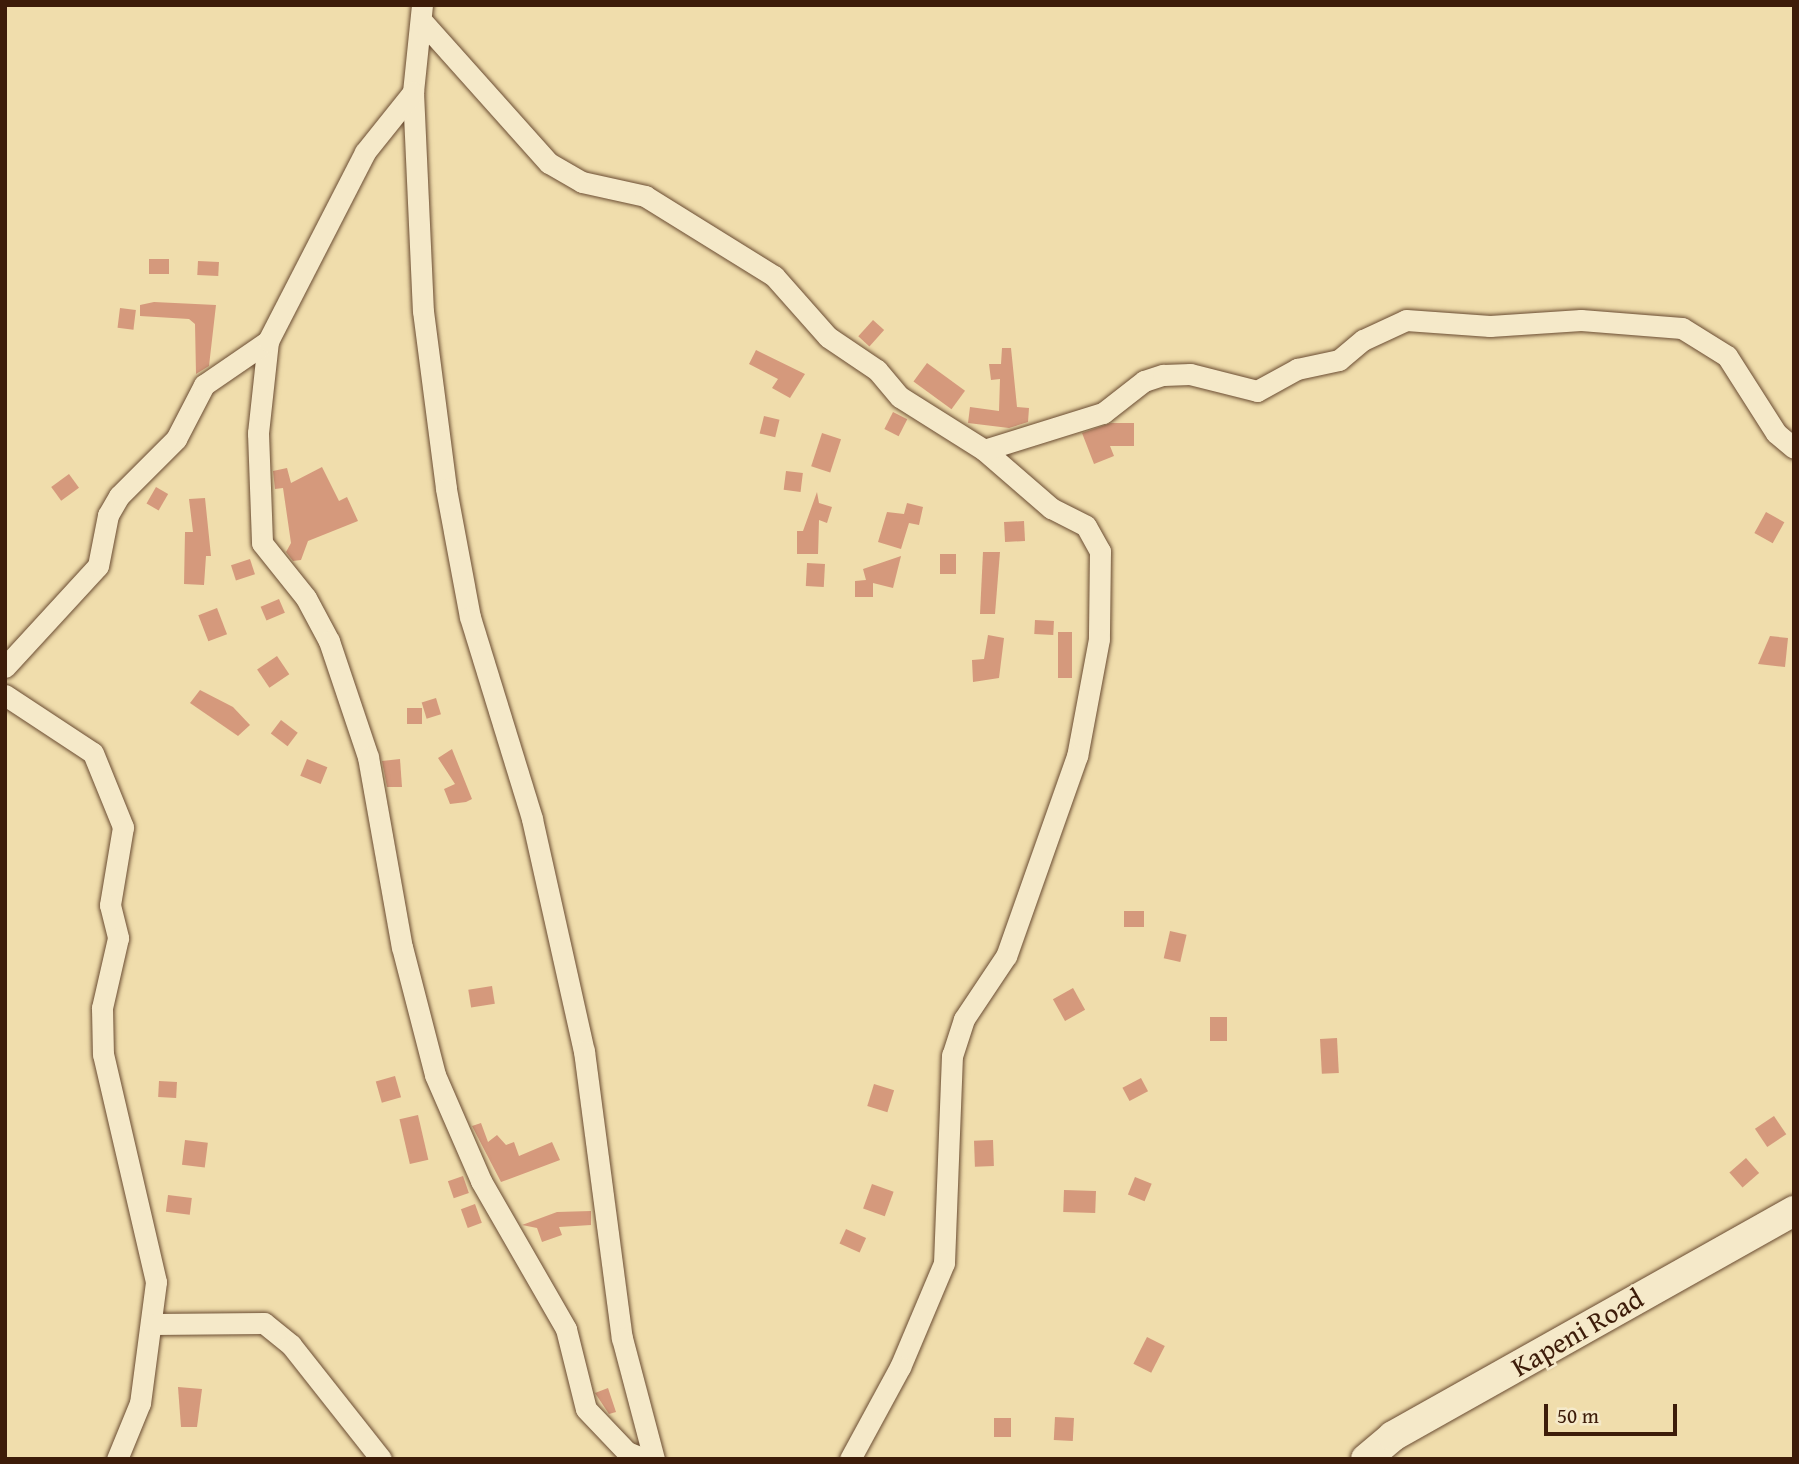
<!DOCTYPE html>
<html>
<head>
<meta charset="utf-8">
<style>
	body { margin:0 }
	#map { position:relative; width:1799px; height:1464px; overflow:hidden; background:#f0ddac; font-family:"Gentium Book Plus",serif }
	div>[style] { position:absolute }
	.building>* { inset:0; background:#d5997c; transform-origin:0 0 }
	.roads { filter:drop-shadow(0 0 2px #6a4c32) drop-shadow(0 0 2px #6a4c32) }
	.street>* { height:21px; margin:-10.5px; padding:0 10.5px; transform-origin:10.5px; border-radius:10.5px; background:#f5e9c9 }
	.secondary>* { height:30px; margin:-15px; padding:0 15px; transform-origin:15px; border-radius:15px; background:#f5e9c9 }
	span { translate:-50% -50%; white-space:nowrap; text-align:center; line-height:1.15; -webkit-text-stroke:5px #f5e9c9; paint-order:stroke }
	.street-label { font-size:28px; color:#3d1c09 }
	.frame { position:absolute; inset:0; border:7px solid #3d1c09; pointer-events:none }
	.scale { position:absolute; left:1544px; top:1404px; width:133px; height:32px; box-sizing:border-box; border:4px solid #3d1c09; border-top:0; padding-left:9px; font-size:21px; line-height:24px; white-space:nowrap; color:#3d1c09; -webkit-text-stroke:5px #f5e9c9; paint-order:stroke }
</style>
</head>
<body>
<div id="map">
	<div class="building">
		<i style="left:149px;top:259px;width:20px;height:15px"></i>
		<i style="left:198px;top:261px;width:21px;height:14px;rotate:3deg"></i>
		<i style="clip-path:polygon(154px 302px,216px 305px,209px 366px,196px 374px,195px 324px,189px 319px,140px 316px,140px 305px)"></i>
		<i style="left:120px;top:308px;width:16px;height:20px;rotate:7deg"></i>
		<i style="left:873px;top:320px;width:15px;height:22px;rotate:42deg"></i>
		<i style="clip-path:polygon(1002px 348px,1011px 348px,1017px 407px,1029px 408px,1028px 422px,1009px 428px,968px 423px,970px 407px,999px 411px,1000px 379px,991px 380px,989px 364px,1001px 364px)"></i>
		<i style="clip-path:polygon(756px 350px,805px 374px,790px 398px,772px 388px,778px 379px,749px 364px)"></i>
		<i style="left:927px;top:363px;width:47px;height:23px;rotate:36deg"></i>
		<i style="left:893px;top:412px;width:16px;height:19px;rotate:27deg"></i>
		<i style="left:764px;top:416px;width:16px;height:18px;rotate:14deg"></i>
		<i style="clip-path:polygon(1111px 423px,1134px 423px,1134px 446px,1110px 446px,1114px 456px,1094px 464px,1082px 433px)"></i>
		<i style="left:822px;top:433px;width:20px;height:35px;rotate:18deg"></i>
		<i style="clip-path:polygon(322px 467px,339px 501px,347px 497px,358px 521px,308px 541px,301px 560px,293px 561px,286px 552px,291px 543px,283px 488px,275px 489px,273px 471px,287px 468px,291px 483px)"></i>
		<i style="left:786px;top:471px;width:17px;height:19px;rotate:7deg"></i>
		<i style="left:69px;top:474px;width:17px;height:22px;rotate:54deg"></i>
		<i style="left:156px;top:487px;width:14px;height:19px;rotate:30deg"></i>
		<i style="clip-path:polygon(817px 492px,819px 503px,832px 507px,827px 523px,819px 520px,818px 554px,797px 554px,797px 531px,803px 531px)"></i>
		<i style="clip-path:polygon(205px 498px,211px 556px,206px 556px,204px 585px,184px 584px,185px 532px,193px 532px,189px 499px)"></i>
		<i style="clip-path:polygon(907px 503px,923px 507px,919px 525px,909px 523px,901px 549px,878px 542px,887px 512px,904px 514px)"></i>
		<i style="left:1766px;top:512px;width:21px;height:24px;rotate:29deg"></i>
		<i style="left:1024px;top:521px;width:20px;height:20px;rotate:87deg"></i>
		<i style="clip-path:polygon(983px 552px,1000px 552px,995px 614px,980px 614px)"></i>
		<i style="left:940px;top:554px;width:16px;height:20px"></i>
		<i style="clip-path:polygon(901px 556px,893px 588px,873px 583px,873px 597px,855px 597px,855px 581px,866px 580px,863px 569px)"></i>
		<i style="left:250px;top:559px;width:16px;height:20px;rotate:72deg"></i>
		<i style="left:807px;top:563px;width:18px;height:23px;rotate:3deg"></i>
		<i style="left:279px;top:599px;width:15px;height:20px;rotate:67deg"></i>
		<i style="left:217px;top:608px;width:28px;height:20px;rotate:69deg"></i>
		<i style="left:1035px;top:620px;width:19px;height:14px;rotate:3deg"></i>
		<i style="left:1058px;top:632px;width:14px;height:46px"></i>
		<i style="clip-path:polygon(988px 635px,1004px 638px,999px 678px,973px 682px,972px 660px,984px 659px)"></i>
		<i style="clip-path:polygon(1770px 636px,1788px 638px,1785px 667px,1758px 664px)"></i>
		<i style="left:277px;top:656px;width:22px;height:24px;rotate:56deg"></i>
		<i style="clip-path:polygon(200px 690px,233px 707px,250px 725px,238px 736px,190px 703px)"></i>
		<i style="left:436px;top:698px;width:17px;height:15px;rotate:73deg"></i>
		<i style="left:407px;top:708px;width:15px;height:16px"></i>
		<i style="left:281px;top:720px;width:21px;height:17px;rotate:37deg"></i>
		<i style="clip-path:polygon(452px 749px,472px 799px,466px 802px,450px 804px,444px 789px,455px 784px,438px 758px)"></i>
		<i style="left:307px;top:759px;width:22px;height:18px;rotate:22deg"></i>
		<i style="clip-path:polygon(400px 759px,402px 787px,387px 787px,382px 761px)"></i>
		<i style="left:1124px;top:911px;width:20px;height:16px"></i>
		<i style="left:1170px;top:931px;width:17px;height:28px;rotate:13deg"></i>
		<i style="left:492px;top:986px;width:18px;height:24px;rotate:81deg"></i>
		<i style="left:1073px;top:988px;width:25px;height:23px;rotate:61deg"></i>
		<i style="left:1210px;top:1017px;width:17px;height:24px"></i>
		<i style="left:1337px;top:1038px;width:35px;height:17px;rotate:87deg"></i>
		<i style="left:395px;top:1076px;width:22px;height:20px;rotate:74deg"></i>
		<i style="left:1141px;top:1078px;width:15px;height:21px;rotate:62deg"></i>
		<i style="left:159px;top:1081px;width:18px;height:16px;rotate:3deg"></i>
		<i style="left:874px;top:1084px;width:21px;height:23px;rotate:17deg"></i>
		<i style="left:418px;top:1115px;width:46px;height:19px;rotate:77deg"></i>
		<i style="left:1774px;top:1116px;width:22px;height:23px;rotate:56deg"></i>
		<i style="clip-path:polygon(481px 1123px,488px 1142px,497px 1135px,506px 1145px,514px 1142px,519px 1156px,552px 1142px,560px 1160px,501px 1182px,472px 1126px)"></i>
		<i style="left:185px;top:1140px;width:23px;height:25px;rotate:7deg"></i>
		<i style="left:993px;top:1140px;width:26px;height:19px;rotate:88deg"></i>
		<i style="left:1746px;top:1158px;width:20px;height:22px;rotate:49deg"></i>
		<i style="left:463px;top:1176px;width:18px;height:16px;rotate:71deg"></i>
		<i style="left:1135px;top:1177px;width:18px;height:19px;rotate:22deg"></i>
		<i style="left:872px;top:1184px;width:23px;height:26px;rotate:20deg"></i>
		<i style="left:1064px;top:1190px;width:32px;height:22px;rotate:2deg"></i>
		<i style="left:168px;top:1195px;width:24px;height:17px;rotate:7deg"></i>
		<i style="left:475px;top:1204px;width:20px;height:15px;rotate:70deg"></i>
		<i style="clip-path:polygon(591px 1211px,591px 1225px,559px 1227px,562px 1235px,542px 1242px,537px 1228px,522px 1225px,557px 1212px)"></i>
		<i style="left:846px;top:1229px;width:22px;height:16px;rotate:24deg"></i>
		<i style="left:1147px;top:1337px;width:20px;height:30px;rotate:27deg"></i>
		<i style="clip-path:polygon(178px 1387px,202px 1389px,197px 1427px,181px 1427px)"></i>
		<i style="clip-path:polygon(608px 1388px,616px 1412px,609px 1414px,595px 1393px)"></i>
		<i style="left:1055px;top:1417px;width:19px;height:23px;rotate:3deg"></i>
		<i style="left:994px;top:1418px;width:17px;height:19px"></i>
	</div>
	<div class="roads">
		<div class="street">
			<i style="left:422px;top:5px;width:87px;rotate:95.9deg"></i>
			<i style="left:413px;top:92px;width:219px;rotate:87.4deg"></i>
			<i style="left:423px;top:311px;width:179px;rotate:82.6deg"></i>
			<i style="left:446px;top:489px;width:130px;rotate:79.4deg"></i>
			<i style="left:470px;top:617px;width:211px;rotate:72.9deg"></i>
			<i style="left:532px;top:819px;width:238px;rotate:77.4deg"></i>
			<i style="left:584px;top:1051px;width:290px;rotate:82.5deg"></i>
			<i style="left:622px;top:1338px;width:125px;rotate:75.2deg"></i>
			<i style="left:421px;top:20px;width:192px;rotate:48.2deg"></i>
			<i style="left:549px;top:163px;width:38px;rotate:30deg"></i>
			<i style="left:582px;top:182px;width:65px;rotate:12.5deg"></i>
			<i style="left:645px;top:196px;width:152px;rotate:31.8deg"></i>
			<i style="left:774px;top:276px;width:81px;rotate:48.5deg"></i>
			<i style="left:828px;top:337px;width:59px;rotate:34deg"></i>
			<i style="left:877px;top:370px;width:35px;rotate:50deg"></i>
			<i style="left:900px;top:397px;width:99px;rotate:32.2deg"></i>
			<i style="left:984px;top:450px;width:89px;rotate:40.9deg"></i>
			<i style="left:1051px;top:508px;width:39px;rotate:27deg"></i>
			<i style="left:1086px;top:526px;width:29px;rotate:61deg"></i>
			<i style="left:1100px;top:551px;width:88px;rotate:90.7deg"></i>
			<i style="left:1099px;top:639px;width:119px;rotate:100.6deg"></i>
			<i style="left:1077px;top:756px;width:212px;rotate:109.5deg"></i>
			<i style="left:1006px;top:956px;width:76px;rotate:123.7deg"></i>
			<i style="left:964px;top:1019px;width:38px;rotate:108deg"></i>
			<i style="left:952px;top:1055px;width:208px;rotate:92.2deg"></i>
			<i style="left:944px;top:1263px;width:113px;rotate:112.9deg"></i>
			<i style="left:900px;top:1367px;width:105px;rotate:118.5deg"></i>
			<i style="left:268px;top:341px;width:93px;rotate:96.2deg"></i>
			<i style="left:258px;top:433px;width:110px;rotate:87.9deg"></i>
			<i style="left:262px;top:543px;width:70px;rotate:51.3deg"></i>
			<i style="left:306px;top:598px;width:49px;rotate:61.9deg"></i>
			<i style="left:329px;top:641px;width:122px;rotate:71.4deg"></i>
			<i style="left:368px;top:757px;width:193px;rotate:79.9deg"></i>
			<i style="left:402px;top:947px;width:132px;rotate:75.5deg"></i>
			<i style="left:435px;top:1075px;width:116px;rotate:66.5deg"></i>
			<i style="left:481px;top:1181px;width:171px;rotate:60.1deg"></i>
			<i style="left:566px;top:1329px;width:82px;rotate:76deg"></i>
			<i style="left:586px;top:1409px;width:59px;rotate:46.4deg"></i>
			<i style="left:627px;top:1452px;width:18px;rotate:22deg"></i>
			<i style="left:984px;top:450px;width:125px;rotate:-17.3deg"></i>
			<i style="left:1103px;top:413px;width:52px;rotate:-38deg"></i>
			<i style="left:1144px;top:381px;width:20px;rotate:-18deg"></i>
			<i style="left:1163px;top:375px;width:27px;rotate:-2deg"></i>
			<i style="left:1190px;top:374px;width:69px;rotate:14.2deg"></i>
			<i style="left:1257px;top:391px;width:46px;rotate:-28.8deg"></i>
			<i style="left:1297px;top:369px;width:43px;rotate:-12.1deg"></i>
			<i style="left:1339px;top:360px;width:31px;rotate:-40deg"></i>
			<i style="left:1363px;top:340px;width:47px;rotate:-24.9deg"></i>
			<i style="left:1406px;top:320px;width:84px;rotate:4.1deg"></i>
			<i style="left:1490px;top:326px;width:91px;rotate:-3.8deg"></i>
			<i style="left:1581px;top:320px;width:101px;rotate:4.5deg"></i>
			<i style="left:1682px;top:328px;width:53px;rotate:31.9deg"></i>
			<i style="left:1727px;top:356px;width:91px;rotate:57.5deg"></i>
			<i style="left:1776px;top:433px;width:23px;rotate:40deg"></i>
			<i style="left:5px;top:667px;width:137px;rotate:-47.4deg"></i>
			<i style="left:98px;top:566px;width:52px;rotate:-78.9deg"></i>
			<i style="left:108px;top:515px;width:22px;rotate:-60deg"></i>
			<i style="left:119px;top:496px;width:81px;rotate:-45deg"></i>
			<i style="left:176px;top:439px;width:61px;rotate:-62.6deg"></i>
			<i style="left:204px;top:385px;width:78px;rotate:-34.5deg"></i>
			<i style="left:268px;top:341px;width:212px;rotate:-62.8deg"></i>
			<i style="left:365px;top:152px;width:77px;rotate:-51.3deg"></i>
			<i style="left:5px;top:695px;width:105px;rotate:33.4deg"></i>
			<i style="left:93px;top:753px;width:80px;rotate:67.9deg"></i>
			<i style="left:123px;top:827px;width:79px;rotate:99.5deg"></i>
			<i style="left:110px;top:905px;width:34px;rotate:76deg"></i>
			<i style="left:118px;top:938px;width:72px;rotate:102.9deg"></i>
			<i style="left:102px;top:1008px;width:46px;rotate:88.8deg"></i>
			<i style="left:103px;top:1054px;width:234px;rotate:76.9deg"></i>
			<i style="left:156px;top:1282px;width:122px;rotate:97.5deg"></i>
			<i style="left:140px;top:1403px;width:61px;rotate:112.3deg"></i>
			<i style="left:154px;top:1324px;width:110px;rotate:-0.5deg"></i>
			<i style="left:264px;top:1323px;width:35px;rotate:39deg"></i>
			<i style="left:291px;top:1345px;width:145px;rotate:51.7deg"></i>
		</div>
		<div class="secondary">
			<i style="left:1366px;top:1459px;width:35px;rotate:-40deg"></i>
			<i style="left:1393px;top:1436px;width:460px;rotate:-29.3deg"></i>
		</div>
	</div>
	<div class="street-label">
		<span style="left:1577px;top:1332px;rotate:-30deg">Kapeni Road</span>
	</div>
	<div class="frame"></div>
	<div class="scale">50 m</div>
</div>
</body>
</html>
